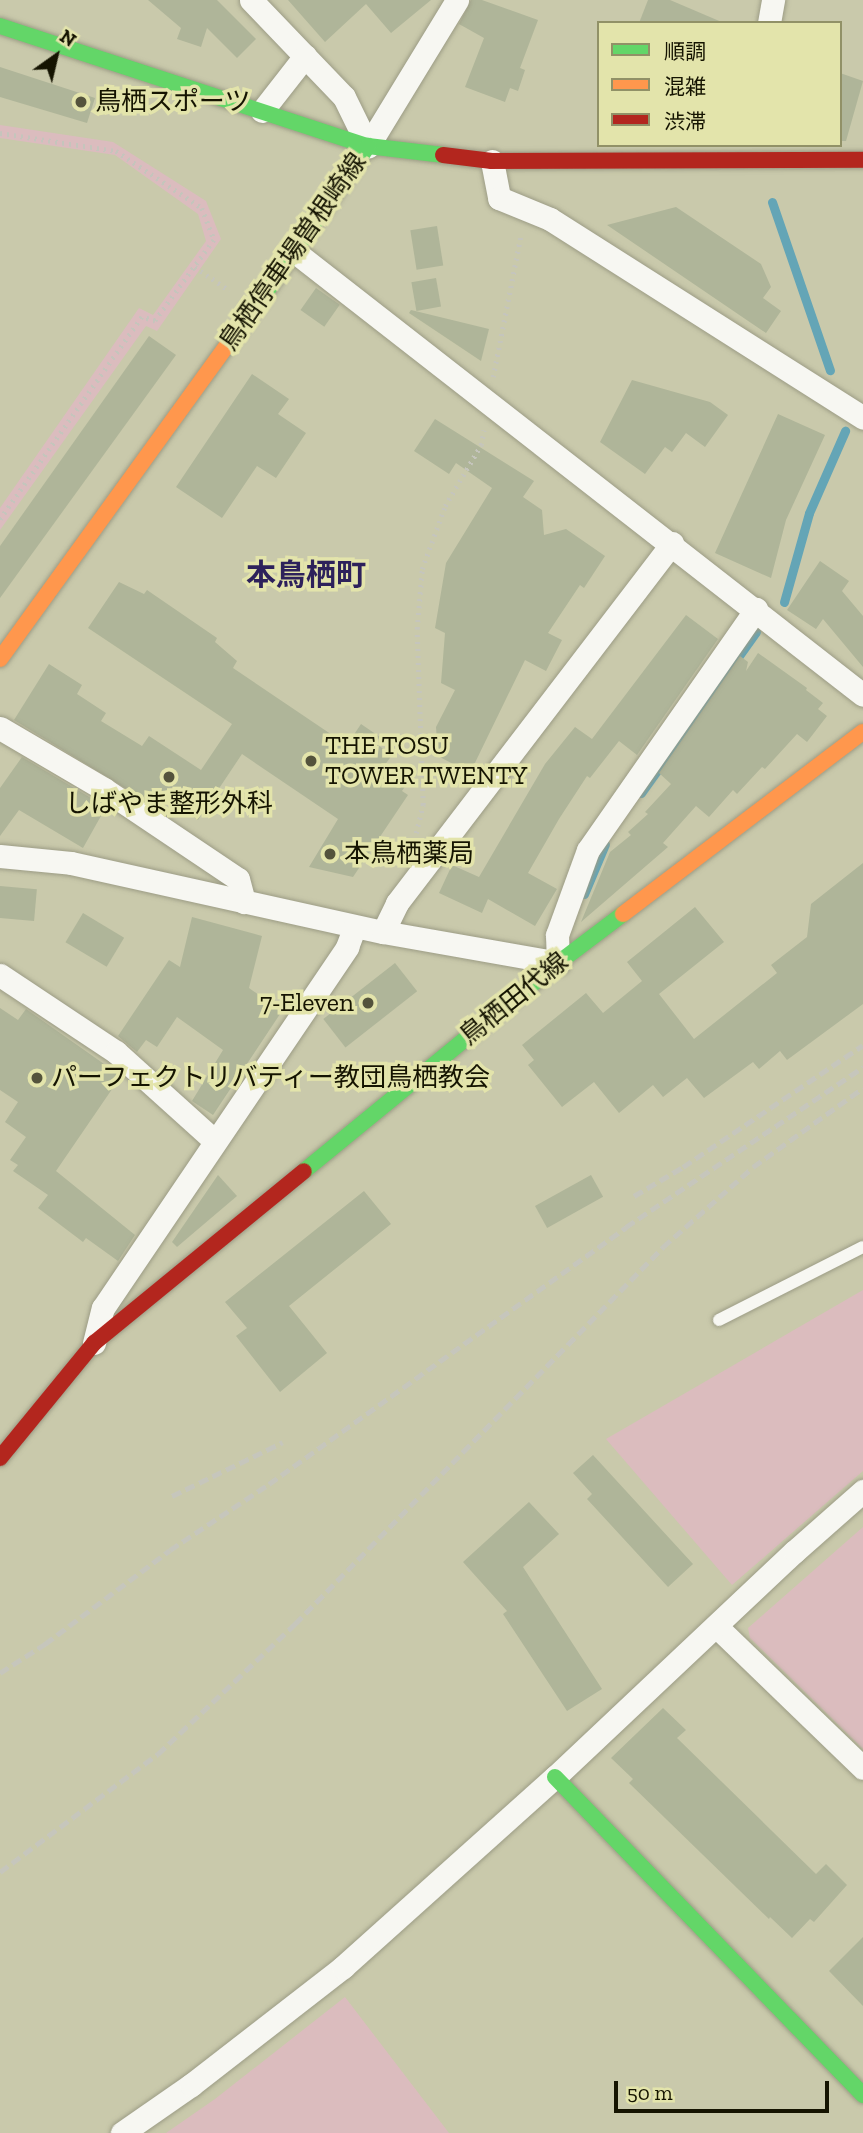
<!DOCTYPE html>
<html>
<head>
<meta charset="utf-8">
<style>
	body { margin:0 }
	#map { position:relative; width:863px; height:2133px; overflow:hidden; background:#c9c9ab; font-family:"Zilla Slab","Noto Sans JP",serif }
	div>[style] { position:absolute }
	.green>* { inset:0; background:#dbbcbe }
	.stream>* { height:9px; margin:-4.5px; padding:0 4.5px; transform-origin:4.5px; border-radius:4.5px; background:#64a5b6 }
	.building>* { inset:0; background:#afb599; transform-origin:0 0 }
	.path>* { height:4.5px; margin-top:-2.25px; transform-origin:0; background:repeating-linear-gradient(90deg,#c5c5bc 0 2px,transparent 0 7px) }
	.roads { filter:drop-shadow(0 0 2px #9c9c85) drop-shadow(0 0 2px #9c9c85) }
	.lane>* { height:12px; margin:-6px; padding:0 6px; transform-origin:6px; border-radius:6px; background:#f7f7f2 }
	.street>* { height:23px; margin:-11.5px; padding:0 11.5px; transform-origin:11.5px; border-radius:11.5px; background:#f7f7f2 }
	.fast>* { height:16px; margin:-8px; padding:0 8px; transform-origin:8px; border-radius:8px; background:#63d668 }
	.slow>* { height:16px; margin:-8px; padding:0 8px; transform-origin:8px; border-radius:8px; background:#ff974d }
	.jam>* { height:16px; margin:-8px; padding:0 8px; transform-origin:8px; border-radius:8px; background:#b3261e }
	.rail>* { height:5px; margin-top:-2.5px; transform-origin:0; background:repeating-linear-gradient(90deg,#c6c6bc 0 10px,transparent 0 15px) }
	.dots>* { width:19px; height:19px; translate:-50% -50%; box-sizing:border-box; border:4px solid #e3e4ab; border-radius:50% }
	span { translate:-50% -50%; white-space:nowrap; text-align:center; line-height:1.15; -webkit-text-stroke:7px #e3e4ab; paint-order:stroke }
	.poi-label { font-size:26px; color:#151401 }
	.left { translate:0 -50%; text-align:left }
	.right { translate:-100% -50%; text-align:right }
	.street-label { font-size:26px; color:#151401 }
	.quarter-label { font-size:30px; color:#2d215b; font-weight:700 }
	.legend { position:absolute; left:597px; top:21px; width:245px; height:126px; box-sizing:border-box; background:#e3e4ab; border:2px solid #919167; margin:0; padding:9px 12px; list-style:none; font-size:21px; color:#151401 }
	.legend li { display:flex; align-items:center; gap:14px; height:35px }
	.legend b { width:35px; border:2px solid #919167 }
	.north { position:absolute; left:21px; top:21px; width:70px; height:70px; -webkit-text-stroke:5px #e3e4ab; paint-order:stroke; rotate:34deg; font-size:19px; font-weight:700; line-height:28px; text-align:center; color:#151401 }
	.north::after { content:''; display:block; margin:auto; width:24px; height:32px; background:#151401; clip-path:polygon(50% 0,100% 100%,50% 72%,0 100%) }
	.scale { position:absolute; left:614px; top:2081px; width:215px; height:32px; box-sizing:border-box; border:4px solid #151401; border-top:0; padding-left:9px; font-size:21px; line-height:24px; white-space:nowrap; color:#151401; -webkit-text-stroke:5px #e3e4ab; paint-order:stroke }
</style>
</head>
<body>
<div id="map">
	<div class="green">
		<i style="clip-path:polygon(0 125px,113px 142px,206px 201px,221px 239px,157px 331px,146px 326px,0 530px,0 508px,139px 308px,153px 315px,206px 241px,198px 214px,115px 155px,0 138px)"></i>
		<i style="clip-path:polygon(863px 1290px,863px 1471px,732px 1585px,606px 1439px)"></i>
		<i style="clip-path:polygon(863px 1527px,863px 1749px,750px 1638px,748px 1628px)"></i>
		<i style="clip-path:polygon(345px 1997px,449px 2133px,166px 2133px,215px 2099px)"></i>
	</div>
	<div class="stream">
		<i style="left:772px;top:202px;width:178px;rotate:71deg"></i>
		<i style="left:784px;top:602px;width:92px;rotate:-74.3deg"></i>
		<i style="left:809px;top:513px;width:90px;rotate:-66.3deg"></i>
		<i style="left:641px;top:793px;width:198px;rotate:-54.5deg"></i>
		<i style="left:584px;top:894px;width:54px;rotate:-67.2deg"></i>
	</div>
	<div class="building">
		<i style="clip-path:polygon(148px 0,217px 0,256px 39px,237px 58px,207px 28px,201px 47px,177px 39px,181px 28px)"></i>
		<i style="clip-path:polygon(288px 0,431px 0,391px 33px,366px 4px,325px 42px)"></i>
		<i style="clip-path:polygon(471px 0,482px 0,538px 20px,520px 68px,525px 70px,518px 91px,510px 88px,505px 102px,465px 87px,484px 38px,459px 24px)"></i>
		<i style="clip-path:polygon(648px 0,670px 0,724px 23px,639px 23px)"></i>
		<i style="clip-path:polygon(0 67px,95px 98px,87px 123px,0 97px)"></i>
		<i style="clip-path:polygon(840px 73px,863px 81px,846px 141px,840px 141px)"></i>
		<i style="clip-path:polygon(676px 207px,761px 264px,771px 287px,763px 298px,781px 311px,766px 333px,607px 225px)"></i>
		<i style="left:437px;top:226px;width:40px;height:27px;rotate:81deg"></i>
		<i style="left:436px;top:278px;width:29px;height:25px;rotate:80deg"></i>
		<i style="left:316px;top:288px;width:29px;height:27px;rotate:35deg"></i>
		<i style="clip-path:polygon(411px 310px,489px 329px,481px 361px,409px 313px)"></i>
		<i style="clip-path:polygon(149px 336px,176px 355px,0 598px,0 546px)"></i>
		<i style="clip-path:polygon(252px 374px,289px 399px,278px 414px,306px 433px,276px 478px,257px 466px,222px 518px,176px 487px)"></i>
		<i style="clip-path:polygon(632px 380px,710px 402px,728px 415px,705px 447px,686px 433px,672px 452px,665px 447px,645px 474px,600px 442px)"></i>
		<i style="clip-path:polygon(778px 414px,825px 435px,786px 520px,771px 578px,715px 553px)"></i>
		<i style="clip-path:polygon(435px 419px,534px 481px,523px 497px,542px 510px,544px 535px,566px 529px,605px 556px,584px 588px,580px 585px,548px 633px,562px 640px,546px 671px,525px 660px,470px 773px,438px 756px,436px 727px,455px 690px,441px 683px,445px 633px,435px 628px,446px 563px,492px 488px,456px 463px,449px 474px,414px 451px)"></i>
		<i style="clip-path:polygon(820px 561px,849px 581px,842px 591px,863px 616px,863px 667px,823px 619px,816px 629px,787px 610px)"></i>
		<i style="clip-path:polygon(119px 582px,144px 594px,147px 590px,217px 638px,215px 642px,237px 661px,233px 668px,347px 745px,361px 724px,380px 737px,375px 743px,392px 755px,382px 769px,406px 785px,402px 791px,408px 795px,353px 877px,309px 867px,338px 819px,242px 754px,198px 820px,168px 800px,161px 810px,14px 720px,49px 664px,82px 685px,77px 694px,106px 713px,101px 721px,142px 746px,149px 736px,201px 770px,232px 724px,88px 628px)"></i>
		<i style="clip-path:polygon(686px 615px,718px 639px,637px 755px,619px 741px,590px 778px,587px 776px,559px 819px,528px 873px,557px 889px,535px 926px,488px 899px,482px 913px,439px 893px,452px 865px,479px 877px,545px 764px,575px 727px,592px 739px)"></i>
		<i style="clip-path:polygon(758px 653px,807px 688px,806px 690px,823px 703px,818px 709px,827px 716px,807px 742px,797px 734px,765px 769px,762px 767px,737px 794px,733px 790px,709px 817px,696px 806px,663px 843px,668px 847px,581px 922px,610px 852px,631px 835px,628px 832px,648px 814px,645px 812px,671px 784px,659px 773px,740px 656px,748px 662px,746px 671px)"></i>
		<i style="clip-path:polygon(22px 757px,106px 807px,83px 848px,19px 810px,0 836px,0 788px)"></i>
		<i style="clip-path:polygon(863px 863px,863px 1004px,787px 1060px,780px 1051px,759px 1069px,753px 1062px,704px 1098px,687px 1078px,663px 1097px,653px 1085px,619px 1113px,594px 1082px,562px 1107px,528px 1065px,534px 1060px,522px 1045px,586px 993px,603px 1013px,642px 981px,627px 962px,695px 907px,724px 942px,659px 994px,694px 1039px,777px 973px,771px 965px,807px 937px,811px 904px)"></i>
		<i style="left:0;top:886px;width:37px;height:32px;rotate:5deg"></i>
		<i style="left:83px;top:913px;width:48px;height:34px;rotate:31deg"></i>
		<i style="clip-path:polygon(192px 917px,262px 936px,249px 988px,282px 1011px,213px 1115px,192px 1101px,223px 1050px,177px 1017px,157px 1047px,146px 1040px,137px 1052px,118px 1036px,169px 960px,180px 967px)"></i>
		<i style="left:395px;top:963px;width:36px;height:91px;rotate:52deg"></i>
		<i style="clip-path:polygon(0 1008px,18px 1020px,26px 1009px,121px 1076px,56px 1171px,135px 1235px,118px 1261px,86px 1238px,83px 1242px,38px 1208px,48px 1195px,13px 1171px,18px 1165px,10px 1160px,26px 1137px,5px 1122px,18px 1102px,0 1090px)"></i>
		<i style="clip-path:polygon(218px 1175px,237px 1196px,177px 1247px,172px 1242px)"></i>
		<i style="left:591px;top:1175px;width:25px;height:64px;rotate:61deg"></i>
		<i style="clip-path:polygon(364px 1191px,391px 1224px,289px 1306px,327px 1353px,280px 1392px,236px 1336px,247px 1328px,225px 1302px)"></i>
		<i style="clip-path:polygon(593px 1455px,693px 1564px,668px 1587px,587px 1499px,592px 1494px,573px 1473px)"></i>
		<i style="clip-path:polygon(529px 1502px,559px 1534px,523px 1567px,602px 1689px,567px 1711px,503px 1614px,507px 1611px,463px 1562px)"></i>
		<i style="clip-path:polygon(663px 1708px,686px 1730px,677px 1738px,816px 1874px,826px 1864px,847px 1885px,814px 1922px,810px 1919px,792px 1938px,770px 1917px,769px 1919px,629px 1783px,633px 1779px,611px 1758px)"></i>
		<i style="clip-path:polygon(863px 1937px,863px 2006px,829px 1971px)"></i>
	</div>
	<div class="path">
		<i style="left:0;top:133px;width:117px;rotate:8.8deg"></i>
		<i style="left:116px;top:151px;width:103px;rotate:33.5deg"></i>
		<i style="left:202px;top:208px;width:34px;rotate:69deg"></i>
		<i style="left:214px;top:240px;width:100px;rotate:126.1deg"></i>
		<i style="left:155px;top:321px;width:14px;rotate:-163deg"></i>
		<i style="left:142px;top:317px;width:248px;rotate:125deg"></i>
		<i style="left:195px;top:267px;width:42px;rotate:34.4deg"></i>
		<i style="left:493px;top:377px;width:146px;rotate:-78.9deg"></i>
		<i style="left:416px;top:833px;width:29px;rotate:-76deg"></i>
		<i style="left:423px;top:805px;width:176px;rotate:-92deg"></i>
		<i style="left:417px;top:629px;width:60px;rotate:-85.2deg"></i>
		<i style="left:422px;top:569px;width:67px;rotate:-69.9deg"></i>
		<i style="left:445px;top:506px;width:71px;rotate:-59.5deg"></i>
		<i style="left:481px;top:445px;width:15px;rotate:-79deg"></i>
	</div>
	<div class="roads">
		<div class="lane">
			<i style="left:719px;top:1320px;width:161px;rotate:-26.9deg"></i>
		</div>
		<div class="street">
			<i style="left:251px;top:0;width:134px;rotate:46.2deg"></i>
			<i style="left:344px;top:97px;width:55px;rotate:63.9deg"></i>
			<i style="left:368px;top:146px;width:171px;rotate:-58.6deg"></i>
			<i style="left:769px;top:23px;width:23px;rotate:-80deg"></i>
			<i style="left:262px;top:111px;width:70px;rotate:-52deg"></i>
			<i style="left:492px;top:161px;width:38px;rotate:79deg"></i>
			<i style="left:499px;top:198px;width:55px;rotate:22.4deg"></i>
			<i style="left:550px;top:219px;width:371px;rotate:32.4deg"></i>
			<i style="left:295px;top:252px;width:720px;rotate:37.95deg"></i>
			<i style="left:0;top:728px;width:121px;rotate:30.4deg"></i>
			<i style="left:104px;top:789px;width:161px;rotate:33.9deg"></i>
			<i style="left:238px;top:879px;width:24px;rotate:75deg"></i>
			<i style="left:0;top:856px;width:71px;rotate:5.6deg"></i>
			<i style="left:71px;top:863px;width:320px;rotate:12.5deg"></i>
			<i style="left:383px;top:932px;width:178px;rotate:10deg"></i>
			<i style="left:558px;top:963px;width:28px;rotate:-92deg"></i>
			<i style="left:557px;top:935px;width:90px;rotate:-70deg"></i>
			<i style="left:588px;top:850px;width:294px;rotate:-55.1deg"></i>
			<i style="left:383px;top:932px;width:32px;rotate:-64deg"></i>
			<i style="left:397px;top:903px;width:453px;rotate:-52.6deg"></i>
			<i style="left:0;top:975px;width:139px;rotate:33.6deg"></i>
			<i style="left:116px;top:1052px;width:133px;rotate:42deg"></i>
			<i style="left:94px;top:1343px;width:36px;rotate:-76deg"></i>
			<i style="left:103px;top:1308px;width:436px;rotate:-55.9deg"></i>
			<i style="left:347px;top:947px;width:22px;rotate:-69deg"></i>
			<i style="left:716px;top:1626px;width:204px;rotate:44deg"></i>
			<i style="left:122px;top:2133px;width:84px;rotate:-34.8deg"></i>
			<i style="left:191px;top:2085px;width:192px;rotate:-37.8deg"></i>
			<i style="left:343px;top:1967px;width:285px;rotate:-41.9deg"></i>
			<i style="left:555px;top:1777px;width:330px;rotate:-43.3deg"></i>
			<i style="left:795px;top:1551px;width:91px;rotate:-41.4deg"></i>
		</div>
		<div class="fast">
			<i style="left:0;top:26px;width:387px;rotate:18.1deg"></i>
			<i style="left:368px;top:146px;width:76px;rotate:6.8deg"></i>
			<i style="left:261px;top:299px;width:187px;rotate:-55deg"></i>
			<i style="left:304px;top:1171px;width:328px;rotate:-39.3deg"></i>
			<i style="left:558px;top:963px;width:81px;rotate:-37deg"></i>
			<i style="left:555px;top:1777px;width:443px;rotate:45.9deg"></i>
		</div>
		<div class="slow">
			<i style="left:0;top:659px;width:445px;rotate:-54.1deg"></i>
			<i style="left:623px;top:914px;width:301px;rotate:-37.2deg"></i>
		</div>
		<div class="jam">
			<i style="left:443px;top:155px;width:49px;rotate:7deg"></i>
			<i style="left:492px;top:161px;width:371px;rotate:-0.2deg"></i>
			<i style="left:0;top:1458px;width:149px;rotate:-50.7deg"></i>
			<i style="left:94px;top:1343px;width:271px;rotate:-39.3deg"></i>
		</div>
	</div>
	<div class="rail">
		<i style="left:634px;top:1196px;width:57px;rotate:-30.6deg"></i>
		<i style="left:683px;top:1167px;width:217px;rotate:-34.1deg"></i>
		<i style="left:172px;top:1496px;width:123px;rotate:-25.9deg"></i>
		<i style="left:0;top:1673px;width:54px;rotate:-32.8deg"></i>
		<i style="left:45px;top:1644px;width:156px;rotate:-36.9deg"></i>
		<i style="left:170px;top:1550px;width:119px;rotate:-33.7deg"></i>
		<i style="left:269px;top:1484px;width:440px;rotate:-35.7deg"></i>
		<i style="left:626px;top:1227px;width:286px;rotate:-34deg"></i>
		<i style="left:0;top:1872px;width:197px;rotate:-36.8deg"></i>
		<i style="left:158px;top:1754px;width:189px;rotate:-43.5deg"></i>
		<i style="left:295px;top:1624px;width:527px;rotate:-45.69deg"></i>
		<i style="left:663px;top:1247px;width:120px;rotate:-41.6deg"></i>
		<i style="left:753px;top:1167px;width:135px;rotate:-35.7deg"></i>
	</div>
	<div class="dots">
		<i style="left:81px;top:102px;background:#54533c"></i>
		<i style="left:311px;top:761px;background:#54533c"></i>
		<i style="left:169px;top:777px;background:#54533c"></i>
		<i style="left:330px;top:854px;background:#54533c"></i>
		<i style="left:368px;top:1003px;background:#54533c"></i>
		<i style="left:37px;top:1078px;background:#54533c"></i>
	</div>
	<div class="poi-label">
		<span class="left" style="left:95px;top:102px">鳥栖スポーツ</span>
		<span class="left" style="left:325px;top:761px">THE TOSU<br>TOWER TWENTY</span>
		<span style="left:169px;top:804px">しばやま整形外科</span>
		<span class="left" style="left:344px;top:854px">本鳥栖薬局</span>
		<span class="right" style="left:354px;top:1003px">7-Eleven</span>
		<span class="left" style="left:51px;top:1078px">パーフェクトリバティー教団鳥栖教会</span>
	</div>
	<div class="street-label">
		<span style="left:293px;top:252px;rotate:-55deg">鳥栖停車場曽根崎線</span>
		<span style="left:514px;top:999px;rotate:-39deg">鳥栖田代線</span>
	</div>
	<div class="quarter-label">
		<span style="left:306px;top:575px">本鳥栖町</span>
	</div>
	<ul class="legend">
	<li><b style="height:9px;background:#63d668"></b>順調</li>
	<li><b style="height:9px;background:#ff974d"></b>混雑</li>
	<li><b style="height:9px;background:#b3261e"></b>渋滞</li>
	</ul>
	<div class="north">N</div>
	<div class="scale">50 m</div>
</div>
</body>
</html>
